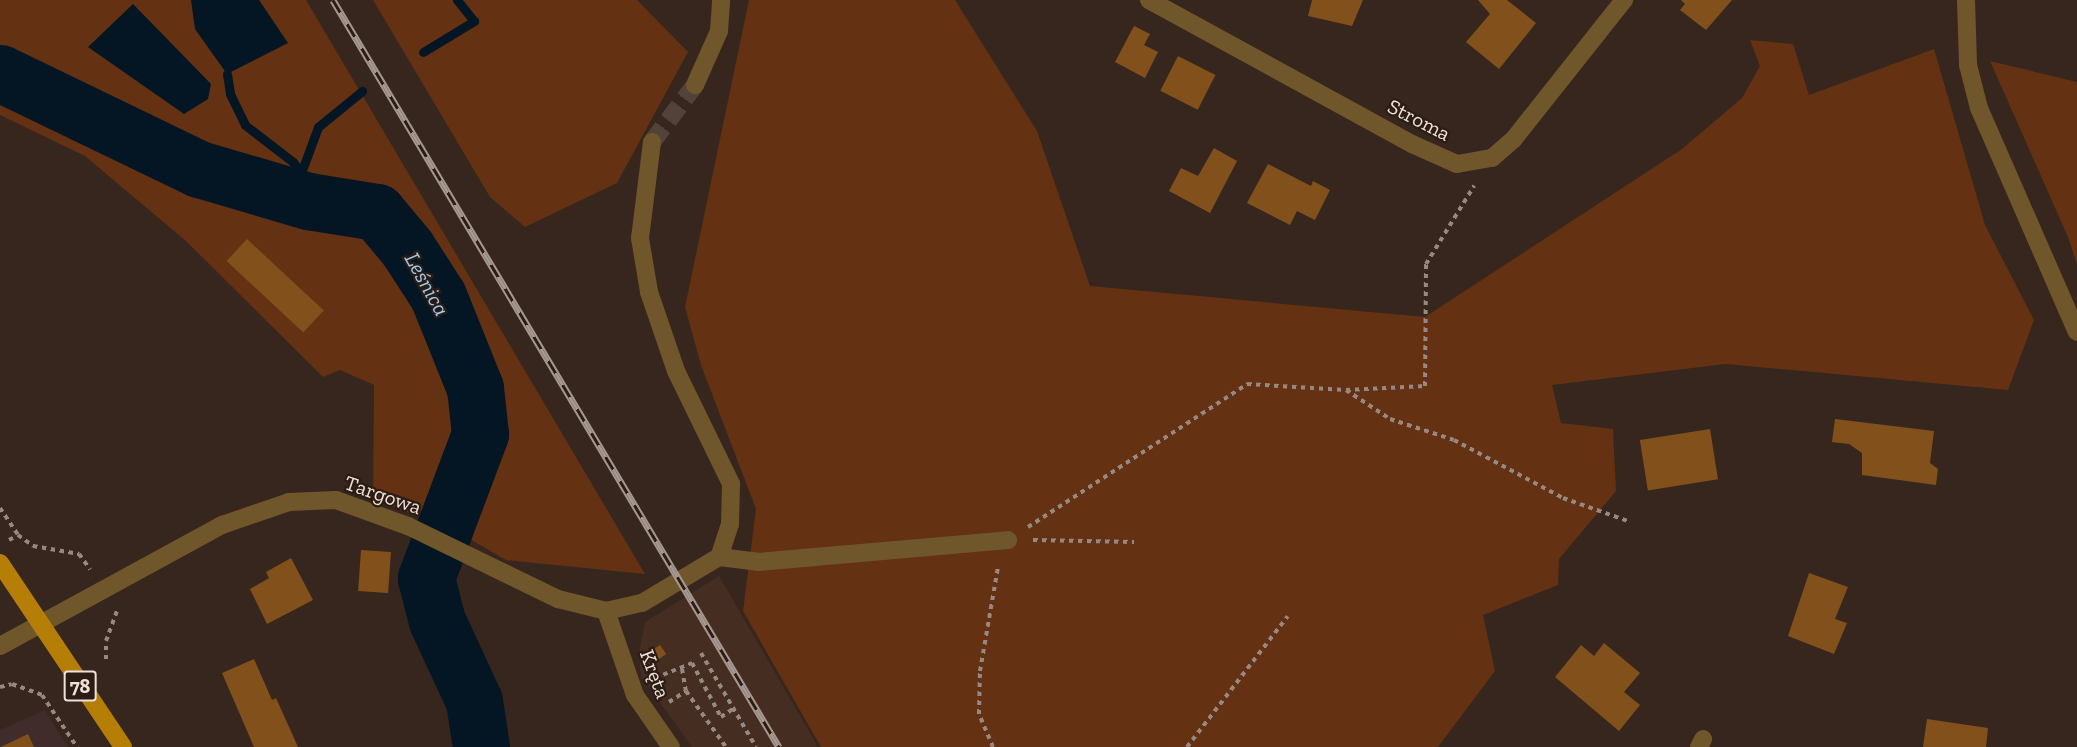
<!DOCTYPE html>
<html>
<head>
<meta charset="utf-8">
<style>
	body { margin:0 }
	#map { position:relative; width:2077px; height:747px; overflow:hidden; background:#37261d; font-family:"Zilla Slab",serif }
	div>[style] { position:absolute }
	.commercial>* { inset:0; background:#402c2b }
	.built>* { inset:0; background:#452e21 }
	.green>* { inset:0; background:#643112 }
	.water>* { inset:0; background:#041623 }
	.stream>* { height:9px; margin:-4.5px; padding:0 4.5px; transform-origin:4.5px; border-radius:4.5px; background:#041623 }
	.river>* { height:57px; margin:-28.5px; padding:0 28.5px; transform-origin:28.5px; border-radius:28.5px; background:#041623 }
	.building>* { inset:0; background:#82511b; transform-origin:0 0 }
	.minor-tunnel>* { height:18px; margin-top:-9px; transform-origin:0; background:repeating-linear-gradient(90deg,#52423a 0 18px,transparent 0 27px) }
	.path>* { height:4px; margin-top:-2px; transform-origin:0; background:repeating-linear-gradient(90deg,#978982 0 4.5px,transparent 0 9px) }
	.minor>* { height:18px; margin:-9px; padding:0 9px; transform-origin:9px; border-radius:9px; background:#70562b }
	.major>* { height:18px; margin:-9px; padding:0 9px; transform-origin:9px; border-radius:9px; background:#b57f07 }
	.rail>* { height:7px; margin-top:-3.5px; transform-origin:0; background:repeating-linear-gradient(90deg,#2c1c13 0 14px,#a59891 0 28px); box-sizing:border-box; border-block:2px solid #a59891 }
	span { translate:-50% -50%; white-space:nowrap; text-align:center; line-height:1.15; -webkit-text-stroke:4.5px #2c1c13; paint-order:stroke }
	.shield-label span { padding:2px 4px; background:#2c1c13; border:2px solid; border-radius:4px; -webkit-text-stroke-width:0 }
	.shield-label { font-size:20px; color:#ece1db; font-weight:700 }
	.street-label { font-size:21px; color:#ece1db }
	.water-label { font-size:22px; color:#9ccbf2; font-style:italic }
</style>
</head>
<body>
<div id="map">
	<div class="commercial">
		<i style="clip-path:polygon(45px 710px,68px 747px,0 747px,0 730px)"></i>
	</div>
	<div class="built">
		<i style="clip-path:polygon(719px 576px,818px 747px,692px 747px,641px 676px,639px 653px,645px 622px)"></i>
	</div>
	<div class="green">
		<i style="clip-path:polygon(0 0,306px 0,645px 574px,506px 560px,461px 534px,373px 498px,374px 385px,340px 370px,323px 377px,186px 241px,85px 156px,0 115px)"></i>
		<i style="clip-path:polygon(373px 0,637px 0,688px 52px,617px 183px,525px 227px,490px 197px)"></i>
		<i style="clip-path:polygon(749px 0,955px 0,1037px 131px,1090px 286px,1425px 317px,1682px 149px,1742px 98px,1760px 66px,1750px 40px,1793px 44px,1809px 95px,1934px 49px,1985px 225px,2034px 320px,2008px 390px,1725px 364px,1552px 385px,1561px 423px,1613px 429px,1616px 491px,1559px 559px,1558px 585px,1483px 615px,1495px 671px,1438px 747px,821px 747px,743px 611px,756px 509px,701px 365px,685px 307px)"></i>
		<i style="clip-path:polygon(1990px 61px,2077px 82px,2077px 264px,2068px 237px)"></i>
	</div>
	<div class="water">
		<i style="clip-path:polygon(191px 0,259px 0,288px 43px,227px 74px,195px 29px)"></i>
		<i style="clip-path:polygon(133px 4px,211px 84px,208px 99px,184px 114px,88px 47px)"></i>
	</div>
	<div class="stream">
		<i style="left:423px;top:52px;width:60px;rotate:-31.3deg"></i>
		<i style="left:474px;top:21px;width:27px;rotate:-129deg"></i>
		<i style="left:227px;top:74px;width:20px;rotate:81deg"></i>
		<i style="left:230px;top:94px;width:34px;rotate:64deg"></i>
		<i style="left:245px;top:125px;width:61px;rotate:37.6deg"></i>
		<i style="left:293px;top:162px;width:17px;rotate:54deg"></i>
		<i style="left:303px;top:176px;width:25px;rotate:79deg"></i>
		<i style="left:301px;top:173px;width:49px;rotate:-69.7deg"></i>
		<i style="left:318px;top:127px;width:57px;rotate:-39.3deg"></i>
	</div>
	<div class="river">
		<i style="left:0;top:73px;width:221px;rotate:25.8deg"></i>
		<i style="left:199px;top:169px;width:114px;rotate:16.4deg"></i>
		<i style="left:308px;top:201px;width:70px;rotate:9.1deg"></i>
		<i style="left:377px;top:212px;width:47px;rotate:50.2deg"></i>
		<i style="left:407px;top:248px;width:57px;rotate:57.1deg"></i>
		<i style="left:438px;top:296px;width:99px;rotate:68.1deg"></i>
		<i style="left:475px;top:388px;width:46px;rotate:83.8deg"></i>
		<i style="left:480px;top:434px;width:154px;rotate:110.6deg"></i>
		<i style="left:426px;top:578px;width:44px;rotate:75.7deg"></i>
		<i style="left:437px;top:621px;width:88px;rotate:65.2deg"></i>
		<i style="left:474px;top:701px;width:47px;rotate:81.3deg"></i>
	</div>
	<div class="building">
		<i style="clip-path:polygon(1312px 0,1363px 0,1352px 26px,1308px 16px)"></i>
		<i style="clip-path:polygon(1478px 0,1507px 0,1536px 23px,1499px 69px,1466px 42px,1490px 14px)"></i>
		<i style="clip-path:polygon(1681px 0,1732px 0,1706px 30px,1680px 10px,1685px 4px)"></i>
		<i style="clip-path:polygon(1134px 26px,1150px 34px,1144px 45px,1158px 52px,1145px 78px,1115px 62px)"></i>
		<i style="left:1178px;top:56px;width:42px;height:39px;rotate:27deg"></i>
		<i style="clip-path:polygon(1214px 148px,1237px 161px,1210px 213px,1169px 191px,1181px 168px,1198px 176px)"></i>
		<i style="clip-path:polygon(1268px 164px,1311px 186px,1313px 181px,1330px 190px,1315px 220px,1297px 211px,1290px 225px,1247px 203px)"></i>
		<i style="left:247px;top:239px;width:105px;height:30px;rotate:43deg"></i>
		<i style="clip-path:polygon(1835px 419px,1934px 431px,1930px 463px,1938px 469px,1936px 485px,1862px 475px,1862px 453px,1849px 444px,1832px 442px)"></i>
		<i style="left:1710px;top:429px;width:51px;height:71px;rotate:81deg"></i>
		<i style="left:361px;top:550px;width:30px;height:41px;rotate:4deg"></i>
		<i style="clip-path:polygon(291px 558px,313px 600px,267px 624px,250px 589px,269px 578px,266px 572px)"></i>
		<i style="clip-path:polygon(1809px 573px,1848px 587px,1835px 619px,1847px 623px,1834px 654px,1788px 636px)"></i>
		<i style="clip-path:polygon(1604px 643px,1640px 673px,1624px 692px,1640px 705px,1619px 731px,1555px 677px,1581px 645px,1594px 656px)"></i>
		<i style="left:660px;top:645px;width:11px;height:9px;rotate:56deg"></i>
		<i style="clip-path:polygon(254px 659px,272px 700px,276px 698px,298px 747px,254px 747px,222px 673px)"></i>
		<i style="clip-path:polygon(1927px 719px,1988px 728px,1986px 747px,1923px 747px)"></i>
		<i style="clip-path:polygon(28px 734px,34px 747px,1px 747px)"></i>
	</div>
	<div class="minor-tunnel">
		<i style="left:652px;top:142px;width:71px;rotate:-53deg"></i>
	</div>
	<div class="path">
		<i style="left:1346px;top:390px;width:53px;rotate:33.4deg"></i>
		<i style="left:1390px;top:419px;width:67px;rotate:18.2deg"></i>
		<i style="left:1454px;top:440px;width:123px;rotate:28deg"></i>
		<i style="left:1563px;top:498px;width:69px;rotate:19.5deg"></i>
		<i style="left:0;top:508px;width:32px;rotate:56deg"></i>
		<i style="left:1028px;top:527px;width:262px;rotate:-33.1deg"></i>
		<i style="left:1247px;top:384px;width:99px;rotate:3.5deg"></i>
		<i style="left:1346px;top:390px;width:79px;rotate:-2.9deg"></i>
		<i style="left:1425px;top:386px;width:122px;rotate:-89.5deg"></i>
		<i style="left:1426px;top:264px;width:92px;rotate:-58.4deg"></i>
		<i style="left:9px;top:540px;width:10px;rotate:-29deg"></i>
		<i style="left:18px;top:535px;width:19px;rotate:36deg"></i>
		<i style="left:33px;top:546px;width:47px;rotate:9.9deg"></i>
		<i style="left:79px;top:554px;width:19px;rotate:54deg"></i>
		<i style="left:1033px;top:540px;width:101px;rotate:1.1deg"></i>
		<i style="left:701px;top:653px;width:109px;rotate:59.7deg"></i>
		<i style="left:106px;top:659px;width:18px;rotate:-90deg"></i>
		<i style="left:106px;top:641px;width:33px;rotate:-70deg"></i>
		<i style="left:682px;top:669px;width:22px;rotate:80deg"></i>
		<i style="left:655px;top:678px;width:40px;rotate:-22deg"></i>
		<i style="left:692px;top:663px;width:61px;rotate:61.8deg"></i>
		<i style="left:721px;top:717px;width:14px;rotate:-34deg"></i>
		<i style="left:0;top:687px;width:12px;rotate:-14deg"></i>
		<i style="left:12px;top:684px;width:32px;rotate:20deg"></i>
		<i style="left:42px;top:695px;width:63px;rotate:56.1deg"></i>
		<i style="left:669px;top:702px;width:20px;rotate:-33deg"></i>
		<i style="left:686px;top:691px;width:69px;rotate:54.5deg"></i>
		<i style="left:993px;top:747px;width:36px;rotate:-113deg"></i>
		<i style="left:979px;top:714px;width:43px;rotate:-88.7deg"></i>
		<i style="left:980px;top:671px;width:106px;rotate:-80.2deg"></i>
		<i style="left:1187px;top:747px;width:165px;rotate:-52.4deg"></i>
	</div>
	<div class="minor">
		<i style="left:1149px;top:0;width:300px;rotate:28.7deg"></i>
		<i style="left:1412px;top:144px;width:49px;rotate:24deg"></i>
		<i style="left:1457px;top:164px;width:36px;rotate:-10deg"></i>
		<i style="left:1492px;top:158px;width:28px;rotate:-41deg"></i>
		<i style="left:1513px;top:140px;width:179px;rotate:-51.6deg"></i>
		<i style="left:1966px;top:0;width:65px;rotate:88.2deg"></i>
		<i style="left:1968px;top:65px;width:44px;rotate:75.7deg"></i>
		<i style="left:1979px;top:108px;width:244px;rotate:66.4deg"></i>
		<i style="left:695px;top:85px;width:59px;rotate:-66deg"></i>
		<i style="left:719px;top:31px;width:31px;rotate:-86deg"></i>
		<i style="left:652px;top:142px;width:97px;rotate:97.1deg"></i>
		<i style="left:640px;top:238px;width:55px;rotate:80.5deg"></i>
		<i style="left:649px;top:292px;width:83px;rotate:71.1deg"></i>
		<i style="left:676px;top:371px;width:126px;rotate:64deg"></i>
		<i style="left:731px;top:484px;width:40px;rotate:91.4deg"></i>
		<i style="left:730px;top:524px;width:35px;rotate:108deg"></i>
		<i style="left:719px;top:557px;width:39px;rotate:7deg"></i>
		<i style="left:758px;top:562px;width:251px;rotate:-5deg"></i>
		<i style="left:606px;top:611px;width:89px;rotate:71deg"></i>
		<i style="left:635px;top:695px;width:63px;rotate:55.3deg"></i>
		<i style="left:0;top:646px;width:253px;rotate:-28.6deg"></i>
		<i style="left:222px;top:525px;width:71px;rotate:-18.9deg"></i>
		<i style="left:289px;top:502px;width:47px;rotate:-2.4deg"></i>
		<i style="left:336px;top:500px;width:77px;rotate:19.9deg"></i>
		<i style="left:408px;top:526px;width:167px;rotate:26deg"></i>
		<i style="left:558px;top:599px;width:49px;rotate:14deg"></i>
		<i style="left:606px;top:611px;width:37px;rotate:-13deg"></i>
		<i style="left:642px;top:603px;width:90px;rotate:-30.9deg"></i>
		<i style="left:1699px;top:747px;width:9px;rotate:-63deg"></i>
	</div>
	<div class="major">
		<i style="left:0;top:563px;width:221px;rotate:56.2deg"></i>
	</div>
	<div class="rail">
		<i style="left:333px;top:0;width:870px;rotate:59.16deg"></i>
	</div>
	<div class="shield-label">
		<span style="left:80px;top:686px">78</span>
	</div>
	<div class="street-label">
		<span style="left:1419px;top:120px;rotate:27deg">Stroma</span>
		<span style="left:383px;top:495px;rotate:19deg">Targowa</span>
		<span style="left:655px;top:674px;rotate:69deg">Kręta</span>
	</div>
	<div class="water-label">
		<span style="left:427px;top:284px;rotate:61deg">Leśnica</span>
	</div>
</div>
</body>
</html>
